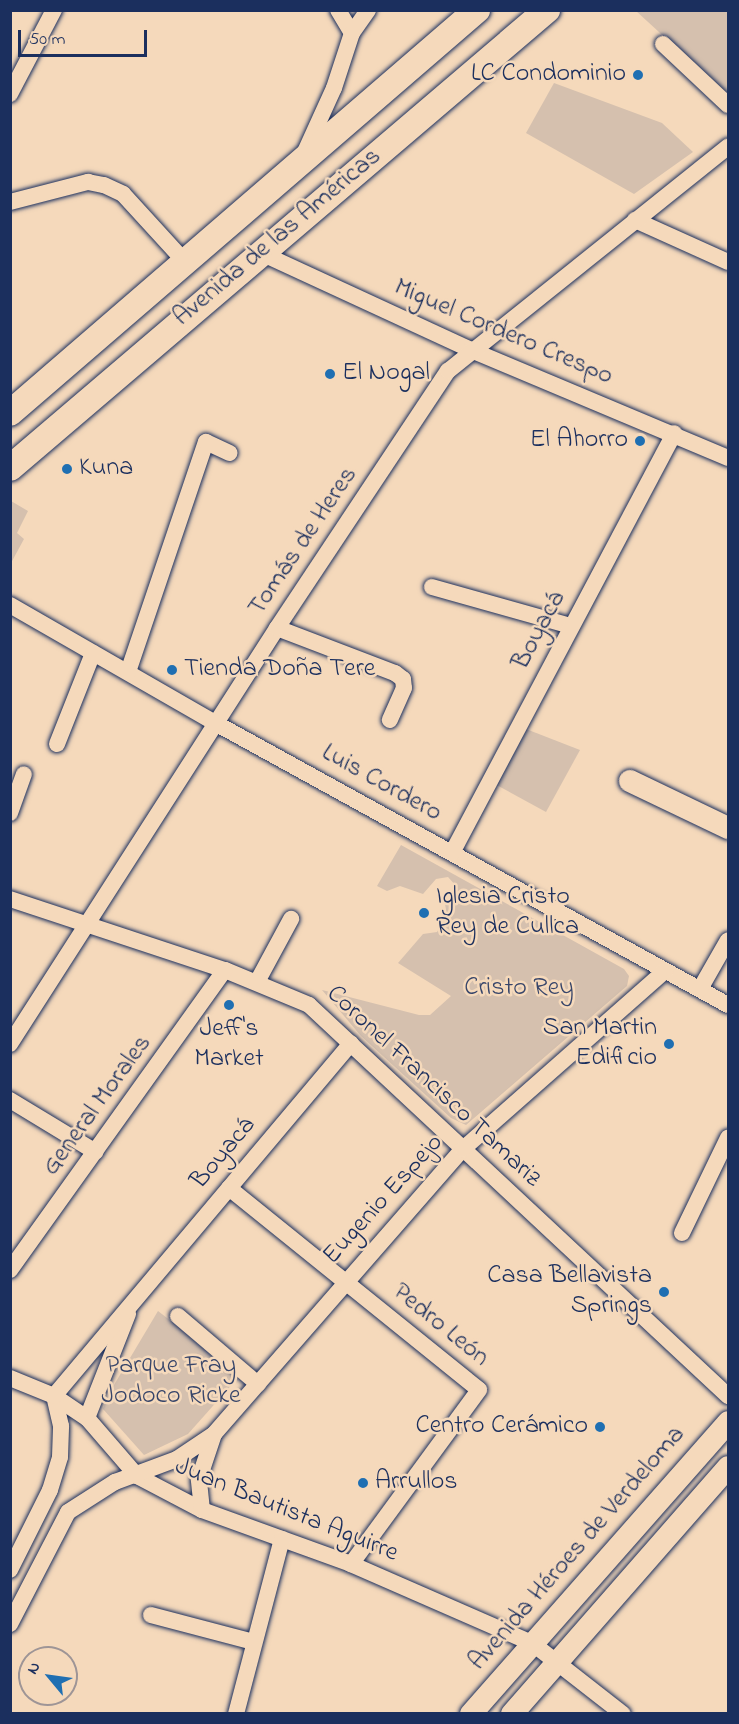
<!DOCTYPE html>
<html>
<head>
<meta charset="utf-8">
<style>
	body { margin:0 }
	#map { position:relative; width:739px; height:1724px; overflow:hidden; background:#f5d9bb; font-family:"Indie Flower",sans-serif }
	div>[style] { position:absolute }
	.green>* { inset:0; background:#d5c0ae }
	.roads { filter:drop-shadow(0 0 2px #1b2f5e) drop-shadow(0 0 2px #1b2f5e) }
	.street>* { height:16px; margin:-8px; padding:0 8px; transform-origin:8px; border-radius:8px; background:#f5d9bb }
	.secondary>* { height:22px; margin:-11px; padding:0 11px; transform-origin:11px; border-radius:11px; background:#f5d9bb }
	.primary>* { height:26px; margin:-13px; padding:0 13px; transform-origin:13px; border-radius:13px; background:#f5d9bb }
	.dots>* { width:16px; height:16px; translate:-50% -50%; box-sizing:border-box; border:3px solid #f5d9bb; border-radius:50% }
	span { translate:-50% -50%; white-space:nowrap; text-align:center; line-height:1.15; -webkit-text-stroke:5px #f5d9bb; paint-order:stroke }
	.poi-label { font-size:26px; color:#1b2f5e }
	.right { translate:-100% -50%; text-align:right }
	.left { translate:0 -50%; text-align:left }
	.street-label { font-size:26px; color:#1b2f5e }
	.park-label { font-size:26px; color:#37456a }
	.frame { position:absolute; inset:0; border:12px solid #1b2f5e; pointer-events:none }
	.north { position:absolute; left:18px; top:1646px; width:60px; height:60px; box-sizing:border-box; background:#f5d9bb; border:2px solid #9e9596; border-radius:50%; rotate:299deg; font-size:16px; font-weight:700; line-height:24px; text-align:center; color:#1b2f5e }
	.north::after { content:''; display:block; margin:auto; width:21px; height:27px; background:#1f6fb2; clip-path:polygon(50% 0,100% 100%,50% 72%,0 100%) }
	.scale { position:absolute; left:18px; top:30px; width:129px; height:27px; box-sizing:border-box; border:3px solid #1b2f5e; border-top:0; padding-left:8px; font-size:18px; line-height:21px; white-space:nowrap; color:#1b2f5e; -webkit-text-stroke:4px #f5d9bb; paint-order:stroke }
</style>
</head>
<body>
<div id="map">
	<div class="green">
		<i style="clip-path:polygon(636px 11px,728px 11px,728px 100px,659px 32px)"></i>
		<i style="clip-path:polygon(554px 83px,662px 123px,693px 152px,634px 194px,526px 133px)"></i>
		<i style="clip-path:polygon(11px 501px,28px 511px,17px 533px,24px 539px,11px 563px)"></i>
		<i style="clip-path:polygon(526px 729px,580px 750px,546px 812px,493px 783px)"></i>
		<i style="clip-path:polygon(401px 845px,624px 969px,629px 976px,627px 986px,466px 1125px,451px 1118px,361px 1036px,322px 990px,419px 1015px,430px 1015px,451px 996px,398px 963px,423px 934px,437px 932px,447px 915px,445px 904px,457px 887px,448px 877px,436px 879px,423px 894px,400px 886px,387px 891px,377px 886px)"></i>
		<i style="clip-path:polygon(158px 1311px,233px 1369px,236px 1380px,188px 1434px,144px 1455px,103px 1409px,108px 1395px)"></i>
	</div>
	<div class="roads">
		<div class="street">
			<i style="left:338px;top:10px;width:27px;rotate:59deg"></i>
			<i style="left:663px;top:44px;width:89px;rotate:43.2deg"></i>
			<i style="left:10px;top:94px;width:95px;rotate:-62.4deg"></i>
			<i style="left:304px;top:154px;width:72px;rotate:-65.6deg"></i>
			<i style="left:334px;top:88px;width:58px;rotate:-71.9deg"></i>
			<i style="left:352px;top:33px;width:28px;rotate:-55deg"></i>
			<i style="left:10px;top:202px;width:81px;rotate:-14.4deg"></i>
			<i style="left:88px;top:182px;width:16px;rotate:11deg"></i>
			<i style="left:104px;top:185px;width:21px;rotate:25deg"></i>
			<i style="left:123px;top:194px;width:92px;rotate:47.6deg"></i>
			<i style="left:635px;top:220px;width:102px;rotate:24.3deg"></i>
			<i style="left:259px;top:252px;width:234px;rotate:24.8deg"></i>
			<i style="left:471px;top:350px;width:279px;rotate:22.8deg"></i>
			<i style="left:432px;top:587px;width:144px;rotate:15.7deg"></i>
			<i style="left:10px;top:605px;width:239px;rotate:29.9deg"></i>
			<i style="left:217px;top:724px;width:583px;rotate:28.81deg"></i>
			<i style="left:277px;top:628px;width:126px;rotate:20.9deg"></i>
			<i style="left:395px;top:673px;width:10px;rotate:37deg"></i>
			<i style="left:403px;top:679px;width:9px;rotate:84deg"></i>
			<i style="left:404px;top:688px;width:35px;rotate:114deg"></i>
			<i style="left:128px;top:672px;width:243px;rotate:-71.3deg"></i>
			<i style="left:206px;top:442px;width:26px;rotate:25deg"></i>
			<i style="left:57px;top:744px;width:98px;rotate:-68.4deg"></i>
			<i style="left:10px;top:813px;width:41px;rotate:-70.3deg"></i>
			<i style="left:452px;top:853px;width:475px;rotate:-62.1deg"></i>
			<i style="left:10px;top:899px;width:226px;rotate:18.3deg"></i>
			<i style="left:225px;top:970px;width:91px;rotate:22.6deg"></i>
			<i style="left:309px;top:1005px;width:573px;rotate:43.02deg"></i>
			<i style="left:257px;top:982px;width:72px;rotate:-61.6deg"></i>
			<i style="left:700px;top:989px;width:56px;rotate:-60.3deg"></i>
			<i style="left:10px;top:1044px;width:494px;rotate:-57.3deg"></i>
			<i style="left:277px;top:628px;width:309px;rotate:-56.4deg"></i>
			<i style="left:448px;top:371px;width:359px;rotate:-38.7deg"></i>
			<i style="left:10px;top:1100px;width:100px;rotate:31.2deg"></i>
			<i style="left:229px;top:1188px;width:321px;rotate:38.9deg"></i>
			<i style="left:479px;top:1390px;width:216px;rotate:126.3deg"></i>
			<i style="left:682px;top:1233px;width:106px;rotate:-64.2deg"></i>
			<i style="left:10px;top:1270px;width:369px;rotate:-54.4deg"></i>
			<i style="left:178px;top:1316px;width:105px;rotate:40.4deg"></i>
			<i style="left:10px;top:1378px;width:48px;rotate:22.2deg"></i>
			<i style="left:54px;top:1396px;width:40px;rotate:34deg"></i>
			<i style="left:87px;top:1418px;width:77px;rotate:49.2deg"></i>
			<i style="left:137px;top:1476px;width:73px;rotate:27.6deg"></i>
			<i style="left:202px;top:1510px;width:158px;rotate:19.9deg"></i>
			<i style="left:351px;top:1564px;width:197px;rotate:23.6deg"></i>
			<i style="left:532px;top:1643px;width:115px;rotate:38deg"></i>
			<i style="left:87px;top:1418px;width:112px;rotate:-68.5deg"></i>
			<i style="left:202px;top:1510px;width:31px;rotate:-96deg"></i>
			<i style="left:199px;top:1479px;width:47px;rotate:-71.6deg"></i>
			<i style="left:214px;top:1434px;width:378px;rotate:-48.9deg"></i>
			<i style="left:463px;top:1149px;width:269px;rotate:-41.4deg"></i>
			<i style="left:10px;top:1570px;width:89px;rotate:-63.4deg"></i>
			<i style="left:50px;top:1490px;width:34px;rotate:-73deg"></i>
			<i style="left:60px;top:1457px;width:31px;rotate:-88deg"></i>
			<i style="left:61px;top:1426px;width:31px;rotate:-103deg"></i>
			<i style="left:54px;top:1396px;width:461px;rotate:-49.9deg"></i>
			<i style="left:151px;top:1615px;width:106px;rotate:14.7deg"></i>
			<i style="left:10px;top:1624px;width:126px;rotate:-62.6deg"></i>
			<i style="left:68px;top:1512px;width:56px;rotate:-32.6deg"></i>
			<i style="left:115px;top:1482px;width:66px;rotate:-20.4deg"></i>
			<i style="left:177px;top:1459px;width:45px;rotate:-34deg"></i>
			<i style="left:236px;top:1714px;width:181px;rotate:-75.3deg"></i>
		</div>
		<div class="secondary">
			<i style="left:630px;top:781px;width:109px;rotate:25.6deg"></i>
			<i style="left:471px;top:1714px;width:389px;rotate:-48.6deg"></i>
			<i style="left:512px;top:1714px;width:328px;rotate:-48.8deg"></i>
		</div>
		<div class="primary">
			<i style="left:10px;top:413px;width:617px;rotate:-40.79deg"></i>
			<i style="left:10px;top:468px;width:706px;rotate:-40.46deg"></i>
		</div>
	</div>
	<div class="dots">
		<i style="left:638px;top:75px;background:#1f6fb2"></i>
		<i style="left:330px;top:374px;background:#1f6fb2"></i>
		<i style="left:640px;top:441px;background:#1f6fb2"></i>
		<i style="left:67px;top:469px;background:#1f6fb2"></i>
		<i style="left:172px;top:670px;background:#1f6fb2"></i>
		<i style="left:424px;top:913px;background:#1f6fb2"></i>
		<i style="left:229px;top:1005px;background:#1f6fb2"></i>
		<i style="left:669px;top:1044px;background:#1f6fb2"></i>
		<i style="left:664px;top:1292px;background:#1f6fb2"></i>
		<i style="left:600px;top:1427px;background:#1f6fb2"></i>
		<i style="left:363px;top:1483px;background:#1f6fb2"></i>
	</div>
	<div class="poi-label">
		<span class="right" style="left:626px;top:75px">LC Condominio</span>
		<span class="left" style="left:342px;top:374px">El Nogal</span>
		<span class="right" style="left:628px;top:441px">El Ahorro</span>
		<span class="left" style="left:79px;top:469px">Kuna</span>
		<span class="left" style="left:184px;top:670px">Tienda Doña Tere</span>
		<span class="left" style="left:436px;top:913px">Iglesia Cristo<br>Rey de Cullca</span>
		<span class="right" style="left:657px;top:1044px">San Martin<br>Edificio</span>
		<span style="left:229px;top:1045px">Jeff's<br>Market</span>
		<span class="right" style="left:652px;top:1292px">Casa Bellavista<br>Springs</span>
		<span class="right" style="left:588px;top:1427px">Centro Cerámico</span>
		<span class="left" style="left:375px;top:1483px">Arrullos</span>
	</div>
	<div class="street-label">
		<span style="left:278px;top:238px;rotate:-40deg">Avenida de las Américas</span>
		<span style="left:503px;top:333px;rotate:23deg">Miguel Cordero Crespo</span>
		<span style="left:304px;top:542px;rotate:-56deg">Tomás de Heres</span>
		<span style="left:540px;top:631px;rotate:-62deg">Boyacá</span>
		<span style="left:381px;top:784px;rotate:29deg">Luis Cordero</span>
		<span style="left:433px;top:1087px;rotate:43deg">Coronel Francisco Tamariz</span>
		<span style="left:98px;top:1106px;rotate:-54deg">General Morales</span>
		<span style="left:224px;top:1154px;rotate:-50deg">Boyacá</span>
		<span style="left:384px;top:1200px;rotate:-48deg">Eugenio Espejo</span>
		<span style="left:440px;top:1326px;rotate:39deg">Pedro León</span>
		<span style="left:286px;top:1511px;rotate:22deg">Juan Bautista Aguirre</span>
		<span style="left:578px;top:1549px;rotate:-49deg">Avenida Héroes de Verdeloma</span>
	</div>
	<div class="park-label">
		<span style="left:519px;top:989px">Cristo Rey</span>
		<span style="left:171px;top:1382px">Parque Fray<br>Jodoco Ricke</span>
	</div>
	<div class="frame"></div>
	<div class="north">N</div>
	<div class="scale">50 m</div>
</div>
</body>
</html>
